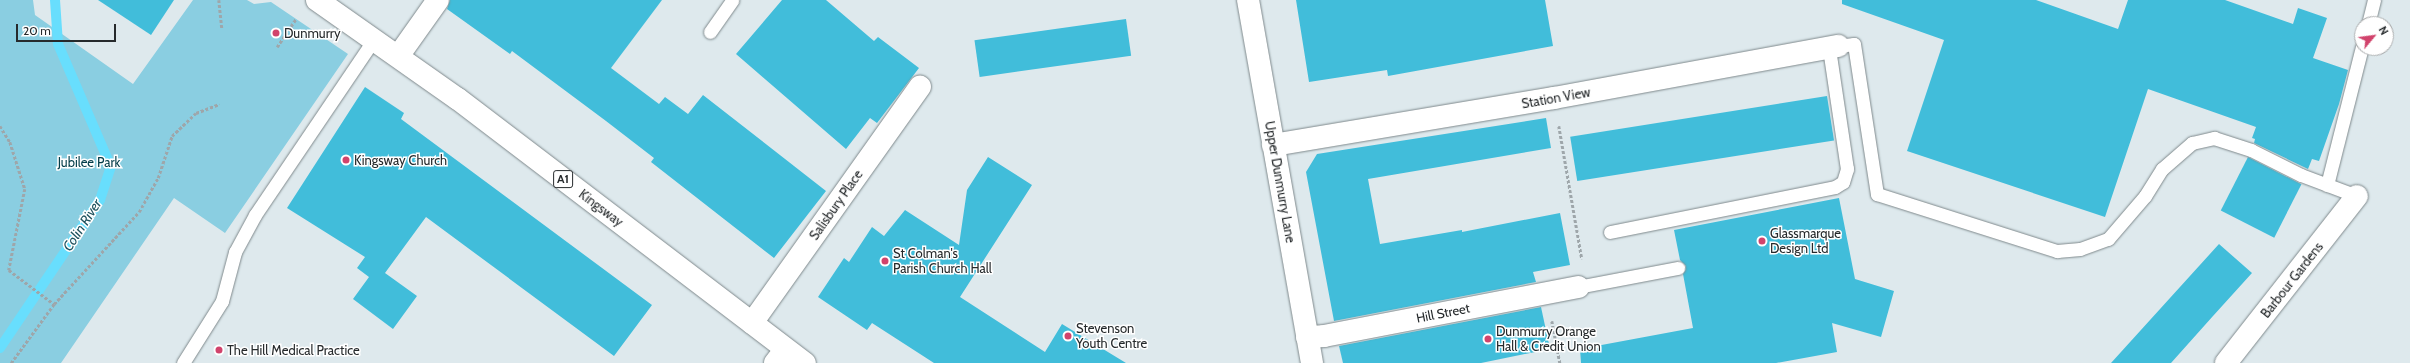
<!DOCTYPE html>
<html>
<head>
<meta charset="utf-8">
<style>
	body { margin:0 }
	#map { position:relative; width:2410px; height:363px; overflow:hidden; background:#dee9ed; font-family:Cabin,sans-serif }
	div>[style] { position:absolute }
	.green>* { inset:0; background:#8acee1 }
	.stream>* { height:10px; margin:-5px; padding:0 5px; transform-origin:5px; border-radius:5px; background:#68defd }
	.building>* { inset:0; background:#41bdda; transform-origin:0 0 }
	.path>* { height:2.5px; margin-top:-1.25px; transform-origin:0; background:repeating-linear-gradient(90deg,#9ea6aa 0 3px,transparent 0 5px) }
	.roads { filter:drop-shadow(0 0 1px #7f898c) drop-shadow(0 0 1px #7f898c) }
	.lane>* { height:13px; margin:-6.5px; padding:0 6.5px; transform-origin:6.5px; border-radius:6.5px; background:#fff }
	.street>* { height:22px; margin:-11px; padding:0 11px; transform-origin:11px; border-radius:11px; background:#fff }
	.secondary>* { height:22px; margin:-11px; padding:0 11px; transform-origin:11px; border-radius:11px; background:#fff }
	.primary>* { height:22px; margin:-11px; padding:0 11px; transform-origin:11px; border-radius:11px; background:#fff }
	.dots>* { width:11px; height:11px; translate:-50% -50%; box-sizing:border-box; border:2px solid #fff; border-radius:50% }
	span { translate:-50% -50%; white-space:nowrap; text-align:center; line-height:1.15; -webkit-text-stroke:3px #fff; paint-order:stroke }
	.shield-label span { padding:1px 3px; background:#fff; border:1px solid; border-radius:3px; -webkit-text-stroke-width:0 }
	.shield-label { font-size:12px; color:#262a2c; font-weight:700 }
	.poi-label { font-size:13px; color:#262a2c }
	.left { translate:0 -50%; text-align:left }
	.street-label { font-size:13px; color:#262a2c }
	.park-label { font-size:13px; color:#033d49 }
	.water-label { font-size:14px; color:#215460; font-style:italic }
	.north { position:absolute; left:2354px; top:16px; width:40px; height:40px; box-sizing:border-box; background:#fff; border:1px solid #a8aaab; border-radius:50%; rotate:61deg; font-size:11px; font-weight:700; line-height:16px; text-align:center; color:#262a2c }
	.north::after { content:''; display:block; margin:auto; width:14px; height:18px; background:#d1436c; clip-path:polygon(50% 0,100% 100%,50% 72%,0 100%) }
	.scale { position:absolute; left:16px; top:24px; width:100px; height:18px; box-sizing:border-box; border:2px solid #262a2c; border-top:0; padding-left:5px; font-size:12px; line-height:14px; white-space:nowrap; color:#262a2c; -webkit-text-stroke:3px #fff; paint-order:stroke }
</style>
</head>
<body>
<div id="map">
	<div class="green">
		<i style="clip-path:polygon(0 0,33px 0,35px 15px,133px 84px,193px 0,247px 0,254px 4px,271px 2px,348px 54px,225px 233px,174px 198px,61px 363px,0 363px)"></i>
	</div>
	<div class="stream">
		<i style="left:0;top:348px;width:179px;rotate:-56deg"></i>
		<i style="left:100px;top:200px;width:35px;rotate:-72deg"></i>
		<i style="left:111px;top:167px;width:134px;rotate:-113.3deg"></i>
		<i style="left:58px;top:44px;width:44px;rotate:-93.9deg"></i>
	</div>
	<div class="building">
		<i style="clip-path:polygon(98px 0,174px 0,151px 35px)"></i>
		<i style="clip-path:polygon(450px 0,662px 0,611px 68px,659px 104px,665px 97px,688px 114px,703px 95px,826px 191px,774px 258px,651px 162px,654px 158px,606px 121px,512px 51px,510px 54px,447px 9px)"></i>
		<i style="clip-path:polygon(782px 0,826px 0,874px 41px,878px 37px,919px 68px,877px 123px,870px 118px,846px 149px,736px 54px)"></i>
		<i style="clip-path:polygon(1296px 0,1545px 0,1553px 46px,1388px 76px,1387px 70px,1309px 82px)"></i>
		<i style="clip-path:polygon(1842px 0,2036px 0,2118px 29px,2128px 0,2225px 0,2293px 24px,2298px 8px,2327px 18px,2313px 58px,2348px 70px,2339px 104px,2319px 161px,2312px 159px,2308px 169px,2254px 143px,2255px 139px,2252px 138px,2256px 127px,2148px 89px,2105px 217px,1907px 151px,1944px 40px,1842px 4px)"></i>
		<i style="left:1126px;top:19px;width:37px;height:153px;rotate:82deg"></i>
		<i style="clip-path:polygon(365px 87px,404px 113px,401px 119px,652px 305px,614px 356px,426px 217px,385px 273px,417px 296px,393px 329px,353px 299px,369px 277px,357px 268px,365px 257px,287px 208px)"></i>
		<i style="left:1827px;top:96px;width:45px;height:260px;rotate:81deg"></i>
		<i style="clip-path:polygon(1546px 118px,1551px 148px,1368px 179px,1380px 244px,1462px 230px,1462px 232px,1560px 213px,1570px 265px,1533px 272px,1536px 282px,1334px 321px,1306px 172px,1317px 154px)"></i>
		<i style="clip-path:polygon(988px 157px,1032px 185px,960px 297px,1045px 352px,1062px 324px,1126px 363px,934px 363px,872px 323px,867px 330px,818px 297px,844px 258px,849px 262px,872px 227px,884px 236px,905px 210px,959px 245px,967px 190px)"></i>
		<i style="left:2248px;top:157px;width:60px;height:60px;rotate:27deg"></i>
		<i style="clip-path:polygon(1839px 198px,1855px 279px,1894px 291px,1881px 337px,1832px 323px,1837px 352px,1776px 363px,1581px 363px,1580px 349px,1693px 328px,1683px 274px,1686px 266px,1680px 260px,1674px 230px)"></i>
		<i style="clip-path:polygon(2219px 244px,2252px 273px,2213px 316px,2171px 363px,2111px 363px)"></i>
		<i style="clip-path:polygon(1541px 307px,1550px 349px,1481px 363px,1343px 363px,1339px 346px)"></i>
	</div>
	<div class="path">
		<i style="left:219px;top:0;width:28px;rotate:84deg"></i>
		<i style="left:277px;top:47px;width:34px;rotate:-56deg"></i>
		<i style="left:0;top:126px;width:19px;rotate:58deg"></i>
		<i style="left:10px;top:142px;width:49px;rotate:72.3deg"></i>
		<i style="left:25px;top:189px;width:83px;rotate:101.2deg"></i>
		<i style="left:9px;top:270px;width:56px;rotate:37.1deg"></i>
		<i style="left:1559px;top:126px;width:135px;rotate:80.2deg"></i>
		<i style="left:1552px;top:321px;width:43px;rotate:79.2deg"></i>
		<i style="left:11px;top:363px;width:73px;rotate:-53.9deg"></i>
		<i style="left:54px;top:304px;width:125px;rotate:-47.3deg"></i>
		<i style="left:139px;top:212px;width:39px;rotate:-61deg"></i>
		<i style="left:158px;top:178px;width:44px;rotate:-71.6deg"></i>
		<i style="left:172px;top:136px;width:33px;rotate:-44deg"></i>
		<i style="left:196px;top:113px;width:25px;rotate:-21deg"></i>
	</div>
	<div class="roads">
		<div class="lane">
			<i style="left:2368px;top:24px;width:25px;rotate:-76deg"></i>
			<i style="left:710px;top:32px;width:39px;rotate:-55deg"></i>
			<i style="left:1838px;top:46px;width:16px;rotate:-7deg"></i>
			<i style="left:1854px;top:44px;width:152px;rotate:81.3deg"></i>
			<i style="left:1877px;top:194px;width:189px;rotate:17.6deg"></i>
			<i style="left:2057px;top:251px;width:23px;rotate:-5deg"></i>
			<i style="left:2080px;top:249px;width:30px;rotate:-20deg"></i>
			<i style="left:2108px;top:239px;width:57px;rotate:-49.3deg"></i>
			<i style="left:2145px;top:196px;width:32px;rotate:-58deg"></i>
			<i style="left:2162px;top:169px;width:40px;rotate:-41deg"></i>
			<i style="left:2192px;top:143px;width:23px;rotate:-13deg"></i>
			<i style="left:2214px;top:138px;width:39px;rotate:18deg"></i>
			<i style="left:2251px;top:150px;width:56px;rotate:26.6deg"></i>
			<i style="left:2301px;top:175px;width:60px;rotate:20.6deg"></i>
			<i style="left:2327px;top:185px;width:142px;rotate:-75.8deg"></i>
			<i style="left:1610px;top:232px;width:229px;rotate:-11.3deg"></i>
			<i style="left:1835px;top:187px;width:9px;rotate:-32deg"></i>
			<i style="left:1843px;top:182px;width:14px;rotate:-73deg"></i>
			<i style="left:1847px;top:169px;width:122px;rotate:-98.5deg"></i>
			<i style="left:1578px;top:287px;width:102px;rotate:-10.8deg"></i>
			<i style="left:183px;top:363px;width:73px;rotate:-57.8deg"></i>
			<i style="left:222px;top:301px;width:51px;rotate:-75.1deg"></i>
			<i style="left:235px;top:252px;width:42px;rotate:-61.6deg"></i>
			<i style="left:255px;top:215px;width:214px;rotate:-55.9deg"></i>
		</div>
		<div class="street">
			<i style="left:399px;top:55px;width:67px;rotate:-54.7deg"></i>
			<i style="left:1273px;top:145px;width:285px;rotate:-9.5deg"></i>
			<i style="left:1554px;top:98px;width:289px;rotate:-10.4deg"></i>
			<i style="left:752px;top:323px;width:290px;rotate:-54.6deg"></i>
			<i style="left:1307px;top:337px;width:17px;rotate:-3deg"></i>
			<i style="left:1324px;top:336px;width:259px;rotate:-10.9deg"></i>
			<i style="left:775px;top:363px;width:16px;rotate:-52deg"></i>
			<i style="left:2226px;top:363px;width:212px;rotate:-51.9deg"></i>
		</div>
		<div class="secondary">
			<i style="left:1248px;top:0;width:369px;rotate:80deg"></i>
		</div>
		<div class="primary">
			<i style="left:317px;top:0;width:172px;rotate:35.1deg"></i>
			<i style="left:458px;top:99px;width:436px;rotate:37.3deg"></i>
		</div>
	</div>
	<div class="dots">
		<i style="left:276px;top:33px;background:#d1436c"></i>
		<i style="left:346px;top:160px;background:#d1436c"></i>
		<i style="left:1762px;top:241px;background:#d1436c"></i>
		<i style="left:885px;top:261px;background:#d1436c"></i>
		<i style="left:1068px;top:336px;background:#d1436c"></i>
		<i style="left:1488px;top:339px;background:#d1436c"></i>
		<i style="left:219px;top:350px;background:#d1436c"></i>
	</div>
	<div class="shield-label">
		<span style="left:563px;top:179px">A1</span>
	</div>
	<div class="poi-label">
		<span class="left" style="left:284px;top:33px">Dunmurry</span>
		<span class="left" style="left:354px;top:160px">Kingsway Church</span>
		<span class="left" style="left:1770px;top:241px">Glassmarque<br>Design Ltd</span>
		<span class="left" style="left:893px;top:261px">St Colman's<br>Parish Church Hall</span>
		<span class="left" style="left:1076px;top:336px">Stevenson<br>Youth Centre</span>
		<span class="left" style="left:1496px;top:339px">Dunmurry Orange<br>Hall &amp; Credit Union</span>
		<span class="left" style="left:227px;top:350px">The Hill Medical Practice</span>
	</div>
	<div class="street-label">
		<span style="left:1556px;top:98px;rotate:-10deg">Station View</span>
		<span style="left:1280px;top:182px;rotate:80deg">Upper Dunmurry Lane</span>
		<span style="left:836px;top:205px;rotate:-55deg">Salisbury Place</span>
		<span style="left:601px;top:208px;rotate:37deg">Kingsway</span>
		<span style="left:2292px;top:280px;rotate:-52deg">Barbour Gardens</span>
		<span style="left:1443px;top:313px;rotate:-11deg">Hill Street</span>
	</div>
	<div class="park-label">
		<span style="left:89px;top:162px">Jubilee Park</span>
	</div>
	<div class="water-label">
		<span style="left:82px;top:225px;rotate:-57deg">Colin River</span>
	</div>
	<div class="north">N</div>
	<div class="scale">20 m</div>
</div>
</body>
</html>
